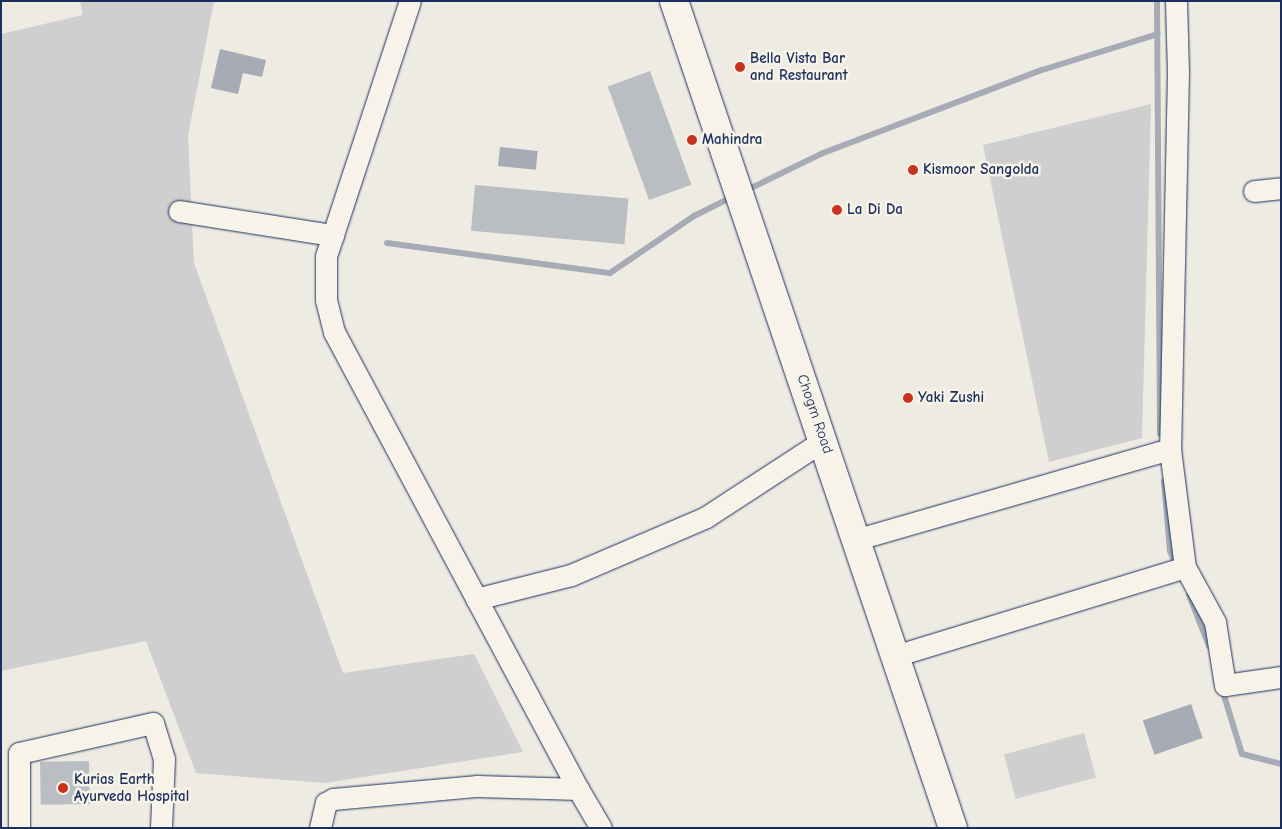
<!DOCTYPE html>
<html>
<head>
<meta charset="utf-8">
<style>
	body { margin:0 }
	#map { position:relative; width:1282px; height:829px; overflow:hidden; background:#eeebe2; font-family:"Comic Neue",sans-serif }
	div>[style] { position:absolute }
	.green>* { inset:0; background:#cfcfcf; transform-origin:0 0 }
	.water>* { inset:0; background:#a6abb5; transform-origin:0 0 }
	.stream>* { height:6px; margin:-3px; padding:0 3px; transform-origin:3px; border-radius:3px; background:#a6abb5 }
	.building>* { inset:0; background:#babdc2; transform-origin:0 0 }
	.roads { filter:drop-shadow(0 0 1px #1b2f5e) drop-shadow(0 0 1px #1b2f5e) }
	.minor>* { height:21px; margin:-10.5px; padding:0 10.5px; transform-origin:10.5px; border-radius:10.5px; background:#f7f3e8 }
	.primary>* { height:28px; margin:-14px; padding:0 14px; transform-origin:14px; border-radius:14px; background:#f7f3e8 }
	.dots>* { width:14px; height:14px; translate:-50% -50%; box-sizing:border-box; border:2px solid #f7f3e8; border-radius:50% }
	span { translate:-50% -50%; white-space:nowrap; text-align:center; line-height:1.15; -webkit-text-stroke:5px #f7f3e8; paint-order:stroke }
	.poi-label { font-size:15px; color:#1b2f5e; font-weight:700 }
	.left { translate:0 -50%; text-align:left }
	.street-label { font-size:15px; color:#1b2f5e }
	.frame { position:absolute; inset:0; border:2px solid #1b2f5e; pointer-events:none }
</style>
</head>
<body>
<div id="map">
	<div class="green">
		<i style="clip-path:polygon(80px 1px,214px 1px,188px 136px,194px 263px,343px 673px,474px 654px,523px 752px,325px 783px,196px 773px,146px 641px,1px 671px,1px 34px,83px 15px)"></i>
		<i style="clip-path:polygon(1151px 104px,1142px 438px,1049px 462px,983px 145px)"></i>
		<i style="left:1084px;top:733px;width:46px;height:83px;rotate:75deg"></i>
	</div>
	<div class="water">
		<i style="clip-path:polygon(220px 49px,266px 60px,262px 77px,243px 73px,238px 94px,211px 88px)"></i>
		<i style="left:500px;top:147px;width:38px;height:19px;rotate:6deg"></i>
		<i style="left:1191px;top:704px;width:36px;height:51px;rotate:71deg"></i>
	</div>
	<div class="stream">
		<i style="left:1157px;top:1px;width:433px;rotate:89.6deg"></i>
		<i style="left:745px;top:191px;width:87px;rotate:-26deg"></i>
		<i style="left:823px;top:153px;width:234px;rotate:-20.8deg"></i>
		<i style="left:1042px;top:70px;width:121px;rotate:-17.2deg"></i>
		<i style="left:387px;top:243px;width:225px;rotate:7.7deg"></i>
		<i style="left:610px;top:273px;width:102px;rotate:-34.2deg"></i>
		<i style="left:694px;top:216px;width:45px;rotate:-26.6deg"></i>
		<i style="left:1164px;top:481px;width:70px;rotate:85.1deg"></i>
		<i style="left:1170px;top:551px;width:17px;rotate:66deg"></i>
		<i style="left:1189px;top:595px;width:55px;rotate:68.6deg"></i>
		<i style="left:1222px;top:689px;width:68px;rotate:72.9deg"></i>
		<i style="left:1242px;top:754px;width:40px;rotate:14.4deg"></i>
	</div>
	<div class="building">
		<i style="left:650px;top:71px;width:121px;height:45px;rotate:70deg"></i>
		<i style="left:475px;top:185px;width:154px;height:46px;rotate:5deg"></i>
		<i style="left:89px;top:761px;width:43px;height:49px;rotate:89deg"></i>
	</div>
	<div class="roads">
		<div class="minor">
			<i style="left:1176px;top:1px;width:71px;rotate:88.4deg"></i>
			<i style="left:1178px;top:72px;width:377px;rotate:91.2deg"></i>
			<i style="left:1170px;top:449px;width:119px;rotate:82.8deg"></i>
			<i style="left:1185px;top:567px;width:63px;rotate:61.4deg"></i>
			<i style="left:1215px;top:622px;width:64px;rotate:81deg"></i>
			<i style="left:1225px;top:685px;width:57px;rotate:-8.1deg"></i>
			<i style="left:1254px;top:191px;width:27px;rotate:-6deg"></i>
			<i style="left:179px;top:211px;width:156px;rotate:8.9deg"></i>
			<i style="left:858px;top:539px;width:325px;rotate:-16.1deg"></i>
			<i style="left:476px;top:599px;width:98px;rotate:-14.2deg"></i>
			<i style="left:571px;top:575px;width:147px;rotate:-23.2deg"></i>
			<i style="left:706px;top:517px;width:141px;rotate:-33.1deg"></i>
			<i style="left:898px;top:655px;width:300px;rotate:-17deg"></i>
			<i style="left:578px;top:789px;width:45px;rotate:59.5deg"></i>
			<i style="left:19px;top:828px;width:75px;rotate:-90deg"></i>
			<i style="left:19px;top:753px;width:137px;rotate:-12.6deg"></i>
			<i style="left:153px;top:723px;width:38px;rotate:73deg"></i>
			<i style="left:164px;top:759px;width:69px;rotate:92.5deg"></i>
			<i style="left:320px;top:828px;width:26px;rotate:-77deg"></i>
			<i style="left:326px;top:803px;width:8px;rotate:-30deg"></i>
			<i style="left:333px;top:799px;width:145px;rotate:-5.2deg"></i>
			<i style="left:477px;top:786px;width:101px;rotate:1.7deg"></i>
			<i style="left:578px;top:789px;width:518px;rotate:-118.1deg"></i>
			<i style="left:334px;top:332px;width:33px;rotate:-104deg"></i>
			<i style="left:326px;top:300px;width:44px;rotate:-90deg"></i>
			<i style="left:326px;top:256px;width:268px;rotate:-71.8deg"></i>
		</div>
		<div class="primary">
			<i style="left:674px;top:1px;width:873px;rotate:71.36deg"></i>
		</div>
	</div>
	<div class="dots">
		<i style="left:740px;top:67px;background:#c8321e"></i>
		<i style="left:692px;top:140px;background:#c8321e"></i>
		<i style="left:913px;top:170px;background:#c8321e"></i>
		<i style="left:837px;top:210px;background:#c8321e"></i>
		<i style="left:908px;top:398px;background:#c8321e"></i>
		<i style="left:63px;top:788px;background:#c8321e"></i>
	</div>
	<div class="poi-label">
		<span class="left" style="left:750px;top:67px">Bella Vista Bar<br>and Restaurant</span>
		<span class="left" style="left:702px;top:140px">Mahindra</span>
		<span class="left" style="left:923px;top:170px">Kismoor Sangolda</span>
		<span class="left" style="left:847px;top:210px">La Di Da</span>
		<span class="left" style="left:918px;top:398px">Yaki Zushi</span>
		<span class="left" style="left:74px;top:788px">Kurias Earth<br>Ayurveda Hospital</span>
	</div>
	<div class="street-label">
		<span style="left:815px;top:414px;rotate:71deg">Chogm Road</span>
	</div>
	<div class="frame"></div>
</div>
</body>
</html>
